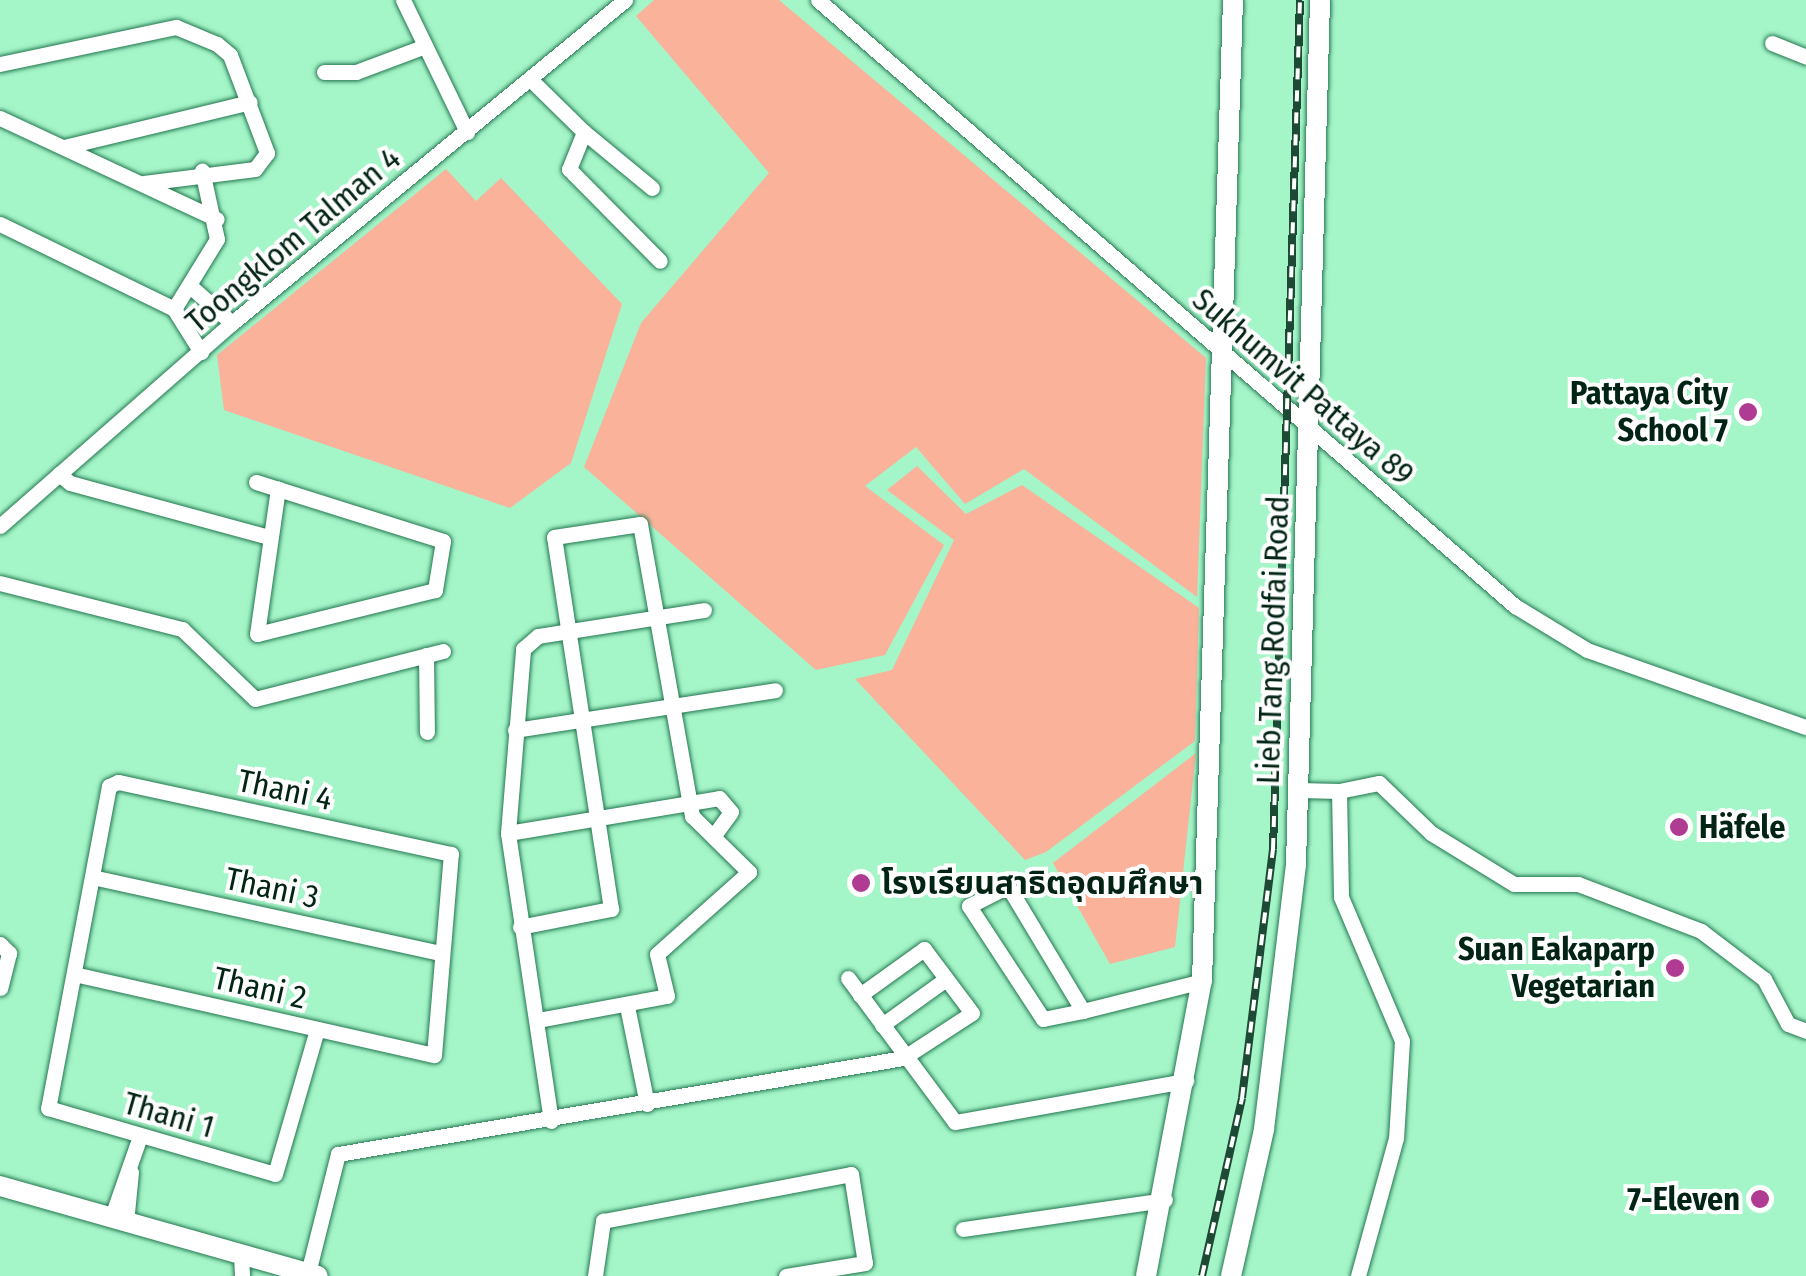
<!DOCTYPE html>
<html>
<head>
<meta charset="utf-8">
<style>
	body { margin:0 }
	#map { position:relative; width:1806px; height:1276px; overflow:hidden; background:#a4f5c8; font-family:"Fira Sans Condensed","Noto Sans Thai",sans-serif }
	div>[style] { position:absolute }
	.green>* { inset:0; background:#fab29b }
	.roads { filter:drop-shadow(0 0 2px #247750) drop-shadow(0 0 2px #247750) }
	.street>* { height:15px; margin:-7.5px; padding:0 7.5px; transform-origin:7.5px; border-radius:7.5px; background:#fff }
	.secondary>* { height:20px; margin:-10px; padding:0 10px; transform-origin:10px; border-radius:10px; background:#fff }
	.rail>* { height:8px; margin-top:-4px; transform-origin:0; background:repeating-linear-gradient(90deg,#fff 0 11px,#1e4934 0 22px); box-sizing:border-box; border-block:2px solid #1e4934 }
	.dots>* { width:28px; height:28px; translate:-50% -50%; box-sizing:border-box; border:5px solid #fff; border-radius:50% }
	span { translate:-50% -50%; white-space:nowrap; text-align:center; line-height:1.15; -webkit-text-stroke:8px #fff; paint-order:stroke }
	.street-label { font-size:32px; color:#022414 }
	.poi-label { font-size:32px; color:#022414; font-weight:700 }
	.right { translate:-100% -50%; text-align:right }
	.left { translate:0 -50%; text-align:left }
</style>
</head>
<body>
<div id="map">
	<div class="green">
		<i style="clip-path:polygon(654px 0,779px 0,1206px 358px,1197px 597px,1024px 469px,965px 504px,916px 447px,865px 486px,944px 545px,885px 655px,816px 670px,584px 467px,641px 323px,769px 173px,636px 16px)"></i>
		<i style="clip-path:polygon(446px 169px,476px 201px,501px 178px,622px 304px,571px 463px,510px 508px,224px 410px,217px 355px)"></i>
		<i style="clip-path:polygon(917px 466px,966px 514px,1022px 485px,1199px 608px,1195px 741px,1046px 852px,1025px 860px,855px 679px,892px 670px,954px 540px,887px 490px)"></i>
		<i style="clip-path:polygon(1196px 753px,1175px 947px,1110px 964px,1053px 863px)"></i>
	</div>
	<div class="roads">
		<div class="street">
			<i style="left:403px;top:0;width:147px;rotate:64.1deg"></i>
			<i style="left:818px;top:0;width:924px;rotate:41.01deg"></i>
			<i style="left:1515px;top:606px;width:84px;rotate:31.4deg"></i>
			<i style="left:1587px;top:650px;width:232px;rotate:19.4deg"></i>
			<i style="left:1772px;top:43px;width:37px;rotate:22deg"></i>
			<i style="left:0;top:64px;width:180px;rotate:-11.9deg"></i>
			<i style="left:176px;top:27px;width:44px;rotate:22.5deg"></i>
			<i style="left:217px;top:44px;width:17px;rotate:40deg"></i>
			<i style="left:230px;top:55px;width:105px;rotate:69.3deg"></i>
			<i style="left:267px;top:153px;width:20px;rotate:127deg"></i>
			<i style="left:255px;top:169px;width:112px;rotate:172.8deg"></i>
			<i style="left:324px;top:72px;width:32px"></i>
			<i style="left:356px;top:72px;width:74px;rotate:-20.6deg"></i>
			<i style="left:530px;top:79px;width:76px;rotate:44.5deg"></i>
			<i style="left:584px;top:132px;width:40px;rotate:112deg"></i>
			<i style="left:569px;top:169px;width:129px;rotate:45.3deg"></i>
			<i style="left:0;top:118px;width:239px;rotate:25deg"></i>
			<i style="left:584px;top:132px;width:88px;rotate:39.5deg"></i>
			<i style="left:64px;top:147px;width:191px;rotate:-13.6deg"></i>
			<i style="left:0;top:224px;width:194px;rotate:26deg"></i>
			<i style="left:174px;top:309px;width:51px;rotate:57.9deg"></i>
			<i style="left:190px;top:286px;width:56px;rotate:41.4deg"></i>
			<i style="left:174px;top:309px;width:82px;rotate:-58.4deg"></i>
			<i style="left:217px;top:239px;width:70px;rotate:-102.4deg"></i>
			<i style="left:59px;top:474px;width:14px;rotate:39deg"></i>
			<i style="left:70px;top:483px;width:206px;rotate:15.2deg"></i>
			<i style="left:256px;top:482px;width:196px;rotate:17.5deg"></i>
			<i style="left:443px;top:541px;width:50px;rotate:99.3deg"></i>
			<i style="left:435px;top:590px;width:183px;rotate:166.1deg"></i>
			<i style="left:257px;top:634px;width:147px;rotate:-81.8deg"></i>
			<i style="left:0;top:526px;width:308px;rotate:-41.2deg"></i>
			<i style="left:232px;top:323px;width:509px;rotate:-39.42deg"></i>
			<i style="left:0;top:583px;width:188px;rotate:14.2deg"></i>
			<i style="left:182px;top:629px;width:101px;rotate:43.8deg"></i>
			<i style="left:255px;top:699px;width:194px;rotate:-14.3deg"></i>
			<i style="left:426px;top:655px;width:77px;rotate:89.3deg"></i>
			<i style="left:515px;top:730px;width:263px;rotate:-8.7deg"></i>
			<i style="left:1299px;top:790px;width:40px;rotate:1.4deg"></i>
			<i style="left:1339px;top:791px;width:106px;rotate:88.9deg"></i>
			<i style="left:1341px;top:897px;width:156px;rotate:67deg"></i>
			<i style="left:1402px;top:1041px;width:97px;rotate:93.5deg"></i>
			<i style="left:1396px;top:1138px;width:143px;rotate:105.4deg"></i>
			<i style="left:1339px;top:791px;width:41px;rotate:-11.3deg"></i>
			<i style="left:1379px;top:783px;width:72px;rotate:43.9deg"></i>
			<i style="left:1431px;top:833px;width:97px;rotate:31.6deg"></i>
			<i style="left:1514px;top:884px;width:64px"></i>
			<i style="left:1578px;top:884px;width:132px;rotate:20.9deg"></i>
			<i style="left:1701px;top:931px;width:79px;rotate:37.3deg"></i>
			<i style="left:1764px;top:979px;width:51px;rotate:61.9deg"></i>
			<i style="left:1788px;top:1024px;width:19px;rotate:21deg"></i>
			<i style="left:508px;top:833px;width:214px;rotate:-9.4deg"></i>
			<i style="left:719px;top:798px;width:18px;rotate:49deg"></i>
			<i style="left:731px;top:812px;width:29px;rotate:126deg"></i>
			<i style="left:92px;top:877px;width:357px;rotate:12.3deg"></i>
			<i style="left:520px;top:927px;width:93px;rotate:-11.2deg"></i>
			<i style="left:611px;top:909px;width:376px;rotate:-98.7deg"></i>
			<i style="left:554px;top:537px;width:87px;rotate:-8.6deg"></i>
			<i style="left:640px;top:524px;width:297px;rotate:79.9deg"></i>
			<i style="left:692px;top:816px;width:80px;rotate:44.5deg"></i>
			<i style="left:749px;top:872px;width:123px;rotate:138.3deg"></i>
			<i style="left:657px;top:954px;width:43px;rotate:76.6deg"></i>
			<i style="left:667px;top:996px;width:132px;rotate:169.5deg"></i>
			<i style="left:0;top:944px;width:13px;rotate:45deg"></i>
			<i style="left:9px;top:953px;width:36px;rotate:104deg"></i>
			<i style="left:74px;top:974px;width:369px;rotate:12.7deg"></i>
			<i style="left:434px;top:1055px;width:202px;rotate:-85.2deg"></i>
			<i style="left:451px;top:854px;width:341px;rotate:-167.8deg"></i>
			<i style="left:118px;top:782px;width:10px;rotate:156deg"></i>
			<i style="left:109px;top:786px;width:328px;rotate:100.7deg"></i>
			<i style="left:48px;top:1108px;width:236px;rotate:16.2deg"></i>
			<i style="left:275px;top:1174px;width:151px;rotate:-73.8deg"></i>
			<i style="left:848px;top:978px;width:179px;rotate:53.4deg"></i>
			<i style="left:955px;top:1122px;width:235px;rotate:-10.1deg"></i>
			<i style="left:627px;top:1006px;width:100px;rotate:78.5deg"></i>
			<i style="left:1083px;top:1011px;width:146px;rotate:-121deg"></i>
			<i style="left:1008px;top:886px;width:44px;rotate:152.9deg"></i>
			<i style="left:969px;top:906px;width:135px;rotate:56.8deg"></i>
			<i style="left:1043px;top:1019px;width:41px;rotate:-11.3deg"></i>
			<i style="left:1083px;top:1011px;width:123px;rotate:-14.1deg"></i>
			<i style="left:882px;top:1025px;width:79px;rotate:-35.7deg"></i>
			<i style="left:551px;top:1121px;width:291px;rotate:-98.5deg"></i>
			<i style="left:508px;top:833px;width:185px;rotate:-85.3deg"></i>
			<i style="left:523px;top:649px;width:20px;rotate:-41deg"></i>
			<i style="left:538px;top:636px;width:168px;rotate:-8.9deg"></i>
			<i style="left:111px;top:1219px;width:88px;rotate:-70.7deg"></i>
			<i style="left:126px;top:1223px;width:51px;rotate:-84.4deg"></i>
			<i style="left:963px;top:1229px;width:204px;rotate:-8.2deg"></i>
			<i style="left:241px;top:1256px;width:20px;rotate:87deg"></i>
			<i style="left:308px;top:1273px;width:123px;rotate:-75.9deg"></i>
			<i style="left:338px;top:1154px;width:573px;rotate:-9.64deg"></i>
			<i style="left:903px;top:1058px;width:82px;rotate:-33.1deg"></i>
			<i style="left:972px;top:1013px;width:80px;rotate:-126.9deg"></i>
			<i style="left:924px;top:949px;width:79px;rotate:144.3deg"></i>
			<i style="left:595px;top:1276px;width:56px;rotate:-81.7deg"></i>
			<i style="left:603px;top:1221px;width:252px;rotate:-10.7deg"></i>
			<i style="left:851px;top:1174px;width:90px;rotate:81.1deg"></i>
			<i style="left:865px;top:1263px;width:80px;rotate:170.7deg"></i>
		</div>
		<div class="secondary">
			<i style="left:0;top:1186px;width:330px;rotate:15.8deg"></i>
			<i style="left:1146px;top:1276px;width:300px;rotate:-79.3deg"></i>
			<i style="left:1202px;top:981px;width:981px;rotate:-88.19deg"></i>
			<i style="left:1231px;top:1276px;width:151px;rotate:-77.3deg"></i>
			<i style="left:1264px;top:1129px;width:266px;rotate:-83.1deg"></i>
			<i style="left:1296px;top:865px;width:865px;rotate:-88.41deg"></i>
		</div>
	</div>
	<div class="rail">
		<i style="left:1202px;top:1276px;width:182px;rotate:-77.3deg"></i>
		<i style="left:1242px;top:1098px;width:251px;rotate:-82.9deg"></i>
		<i style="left:1273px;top:849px;width:849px;rotate:-88.18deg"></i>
	</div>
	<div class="dots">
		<i style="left:1748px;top:412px;background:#b03b93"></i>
		<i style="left:1679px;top:827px;background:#b03b93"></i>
		<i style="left:861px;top:883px;background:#b03b93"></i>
		<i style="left:1675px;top:968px;background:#b03b93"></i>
		<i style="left:1760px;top:1199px;background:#b03b93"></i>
	</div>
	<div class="street-label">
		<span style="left:293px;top:240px;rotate:-40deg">Toongklom Talman 4</span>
		<span style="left:1303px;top:387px;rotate:41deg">Sukhumvit Pattaya 89</span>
		<span style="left:1273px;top:640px;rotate:-88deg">Lieb Tang Rodfai Road</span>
		<span style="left:285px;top:790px;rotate:12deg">Thani 4</span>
		<span style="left:272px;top:888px;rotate:12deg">Thani 3</span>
		<span style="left:260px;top:988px;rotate:13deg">Thani 2</span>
		<span style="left:169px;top:1115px;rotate:16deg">Thani 1</span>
	</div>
	<div class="poi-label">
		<span class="right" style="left:1728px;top:412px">Pattaya City<br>School 7</span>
		<span class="left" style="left:1699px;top:827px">Häfele</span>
		<span class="left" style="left:881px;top:883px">โรงเรียนสาธิตอุดมศึกษา</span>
		<span class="right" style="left:1655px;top:968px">Suan Eakaparp<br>Vegetarian</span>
		<span class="right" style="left:1740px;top:1199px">7-Eleven</span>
	</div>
</div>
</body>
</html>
